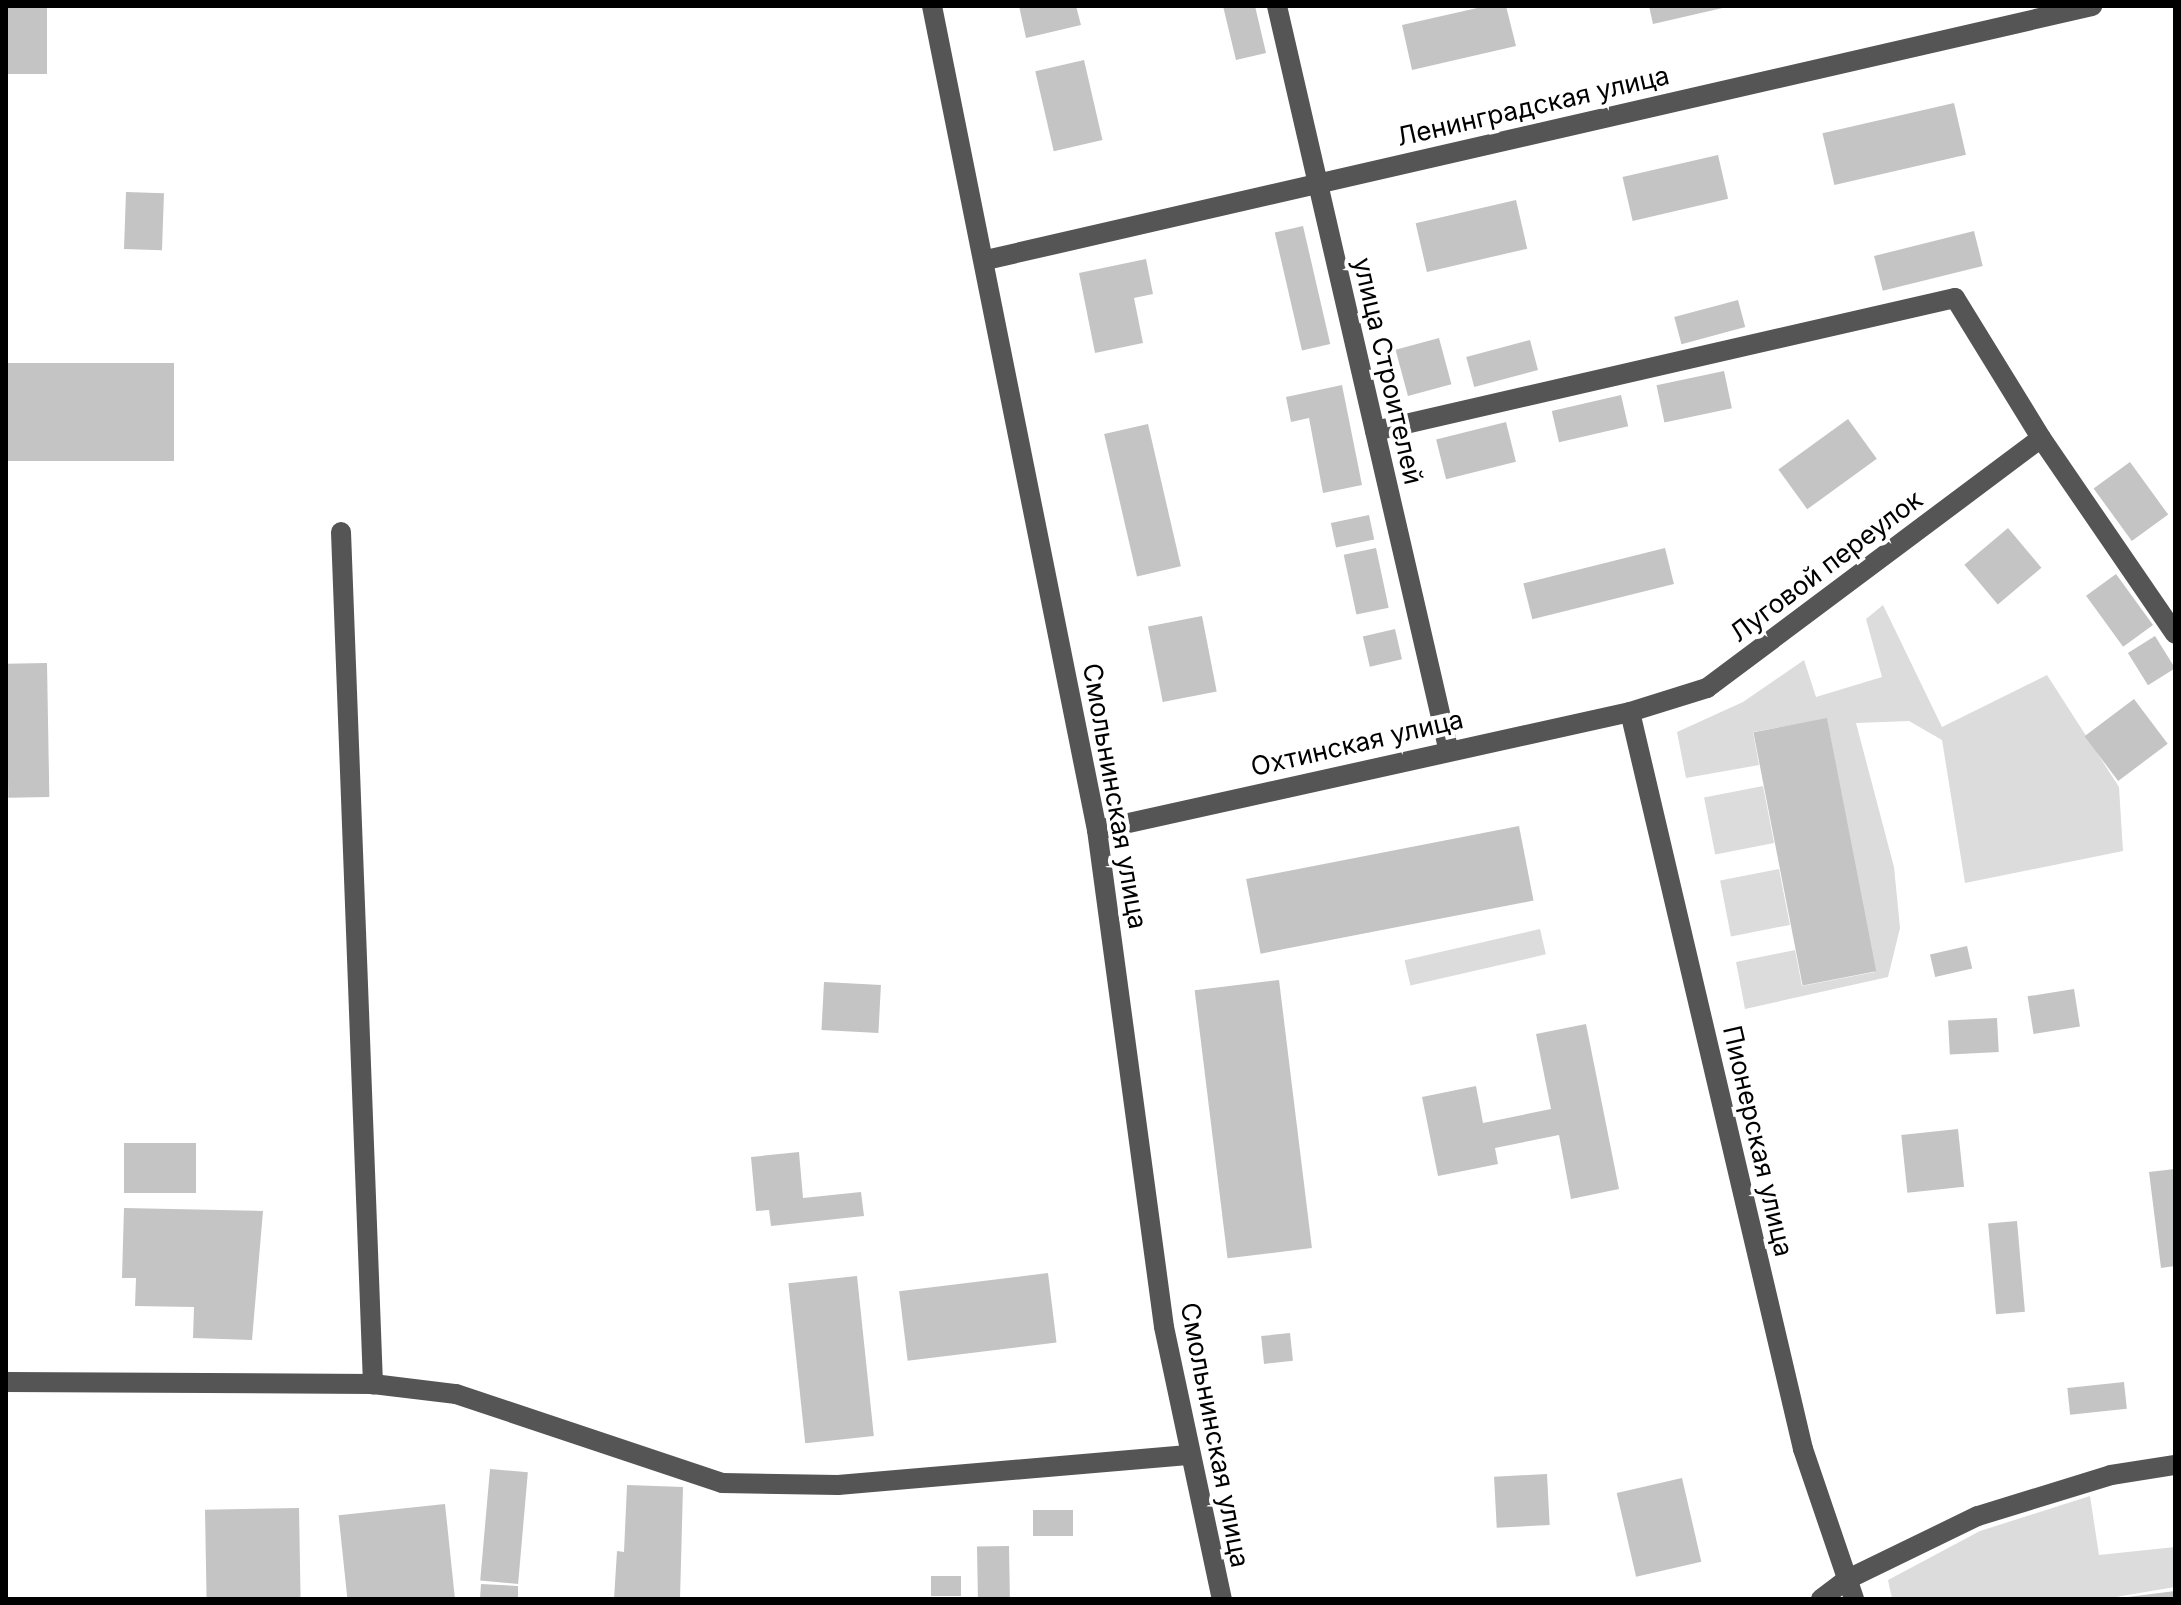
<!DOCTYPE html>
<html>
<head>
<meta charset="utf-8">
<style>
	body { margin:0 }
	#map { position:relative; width:2181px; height:1605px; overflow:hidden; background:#fff; font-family:Inter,sans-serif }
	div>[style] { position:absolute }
	.green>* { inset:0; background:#dcdcdc; transform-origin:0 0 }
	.building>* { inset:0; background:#c4c4c4; transform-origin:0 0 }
	.minor>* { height:20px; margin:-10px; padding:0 10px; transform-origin:10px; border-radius:10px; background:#555 }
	span { translate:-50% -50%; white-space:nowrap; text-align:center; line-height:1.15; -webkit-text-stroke:8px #fff; paint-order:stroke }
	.street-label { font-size:26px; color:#000 }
	.frame { position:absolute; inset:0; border:8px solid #000; pointer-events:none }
</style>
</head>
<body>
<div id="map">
	<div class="green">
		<i style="clip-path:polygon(1883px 605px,1942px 727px,2047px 675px,2119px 787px,2123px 851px,1965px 883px,1942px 740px,1909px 721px,1856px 723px,1894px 867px,1900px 928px,1888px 977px,1745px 1009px,1736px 962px,1795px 950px,1802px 986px,1875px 972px,1827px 719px,1753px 732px,1759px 765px,1686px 778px,1677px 732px,1743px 702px,1804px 660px,1816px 697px,1882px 677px,1866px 619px)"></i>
		<i style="left:1763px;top:786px;width:58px;height:60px;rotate:79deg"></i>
		<i style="left:1779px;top:869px;width:57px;height:60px;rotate:79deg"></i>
		<i style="left:1540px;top:929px;width:26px;height:139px;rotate:77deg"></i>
		<i style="clip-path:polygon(2090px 1496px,2099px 1555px,2175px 1547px,2175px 1587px,2104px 1599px,1892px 1599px,1888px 1580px,1980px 1531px)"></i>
	</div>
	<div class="building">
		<i style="left:6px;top:6px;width:41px;height:68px"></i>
		<i style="clip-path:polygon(1019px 6px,1076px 6px,1081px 25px,1026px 38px)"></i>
		<i style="clip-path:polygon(1223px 6px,1255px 6px,1266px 53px,1236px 60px)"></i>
		<i style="clip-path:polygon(1486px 6px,1506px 6px,1516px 46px,1412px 70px,1402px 25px)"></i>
		<i style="clip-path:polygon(1649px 6px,1727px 6px,1727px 7px,1653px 24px)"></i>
		<i style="left:1084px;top:60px;width:82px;height:50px;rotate:77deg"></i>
		<i style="left:1954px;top:103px;width:53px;height:135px;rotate:77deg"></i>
		<i style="left:1718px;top:155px;width:45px;height:98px;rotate:77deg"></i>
		<i style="left:126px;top:192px;width:38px;height:57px;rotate:2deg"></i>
		<i style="left:1516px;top:200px;width:50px;height:103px;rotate:77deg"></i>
		<i style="left:1303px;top:226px;width:121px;height:29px;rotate:77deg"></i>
		<i style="left:1974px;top:231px;width:36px;height:103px;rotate:76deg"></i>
		<i style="clip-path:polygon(1146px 259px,1153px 294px,1134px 298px,1143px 343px,1095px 353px,1079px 273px)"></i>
		<i style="left:1738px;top:300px;width:28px;height:66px;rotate:75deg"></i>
		<i style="left:1439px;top:338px;width:48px;height:45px;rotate:75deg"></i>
		<i style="left:1530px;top:340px;width:31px;height:66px;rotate:75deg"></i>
		<i style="left:6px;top:363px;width:168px;height:98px"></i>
		<i style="left:1724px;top:371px;width:38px;height:69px;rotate:78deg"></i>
		<i style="clip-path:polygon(1342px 385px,1362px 485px,1323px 493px,1309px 418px,1291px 422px,1286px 397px)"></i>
		<i style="left:1621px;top:395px;width:32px;height:71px;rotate:77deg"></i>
		<i style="left:1848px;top:419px;width:49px;height:86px;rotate:54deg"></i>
		<i style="left:1506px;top:422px;width:41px;height:72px;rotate:76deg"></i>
		<i style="left:1148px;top:424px;width:146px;height:45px;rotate:77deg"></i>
		<i style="left:2130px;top:462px;width:65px;height:45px;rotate:54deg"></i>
		<i style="left:1369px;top:515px;width:25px;height:39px;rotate:78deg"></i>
		<i style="left:2008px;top:528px;width:52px;height:57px;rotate:50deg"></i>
		<i style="left:1376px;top:548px;width:61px;height:33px;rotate:78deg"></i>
		<i style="left:1665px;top:548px;width:37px;height:146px;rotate:76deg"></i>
		<i style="left:2116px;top:574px;width:63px;height:37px;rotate:54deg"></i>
		<i style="left:1202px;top:616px;width:77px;height:55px;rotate:79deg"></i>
		<i style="left:1395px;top:629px;width:31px;height:33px;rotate:77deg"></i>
		<i style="left:2155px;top:636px;width:38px;height:32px;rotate:58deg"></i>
		<i style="left:47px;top:663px;width:134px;height:41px;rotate:89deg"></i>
		<i style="left:2134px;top:699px;width:56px;height:62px;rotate:53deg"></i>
		<i style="left:1827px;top:718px;width:258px;height:75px;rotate:79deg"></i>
		<i style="left:1519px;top:826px;width:76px;height:278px;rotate:79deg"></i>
		<i style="left:1967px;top:946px;width:23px;height:38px;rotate:77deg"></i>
		<i style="left:1279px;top:980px;width:270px;height:85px;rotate:83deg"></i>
		<i style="left:824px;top:982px;width:57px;height:48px;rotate:3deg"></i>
		<i style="left:2074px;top:989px;width:38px;height:47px;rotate:81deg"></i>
		<i style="left:1997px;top:1018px;width:34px;height:49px;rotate:87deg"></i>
		<i style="clip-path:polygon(1586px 1024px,1619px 1189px,1571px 1199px,1559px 1135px,1495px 1148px,1498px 1164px,1438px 1176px,1422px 1097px,1476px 1086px,1483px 1123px,1551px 1109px,1536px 1034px)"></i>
		<i style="left:1958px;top:1129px;width:58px;height:57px;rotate:84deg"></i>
		<i style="left:196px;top:1143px;width:50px;height:72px;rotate:90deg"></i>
		<i style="clip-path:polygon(799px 1152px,803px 1198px,861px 1192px,864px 1216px,771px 1226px,769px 1210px,756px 1211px,751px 1157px)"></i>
		<i style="clip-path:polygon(2175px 1169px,2175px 1266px,2161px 1268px,2149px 1172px)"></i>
		<i style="clip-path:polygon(124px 1208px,263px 1211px,252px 1340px,193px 1338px,194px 1307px,135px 1306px,136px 1278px,122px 1278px)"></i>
		<i style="left:2017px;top:1221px;width:91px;height:29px;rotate:85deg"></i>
		<i style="left:1048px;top:1273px;width:70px;height:150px;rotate:83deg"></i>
		<i style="left:857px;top:1276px;width:161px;height:69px;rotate:84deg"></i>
		<i style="left:1290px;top:1333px;width:28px;height:29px;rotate:84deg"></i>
		<i style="left:2124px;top:1382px;width:27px;height:57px;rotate:84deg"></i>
		<i style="left:490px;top:1469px;width:38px;height:112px;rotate:5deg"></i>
		<i style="left:1547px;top:1474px;width:51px;height:53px;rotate:87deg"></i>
		<i style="left:1682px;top:1478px;width:86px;height:67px;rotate:77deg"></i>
		<i style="clip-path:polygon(627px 1485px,683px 1487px,680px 1599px,614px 1599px,617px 1551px,624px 1552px)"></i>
		<i style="left:445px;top:1504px;width:96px;height:107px;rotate:84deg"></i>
		<i style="left:299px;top:1508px;width:91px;height:94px;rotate:89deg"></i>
		<i style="left:1073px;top:1510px;width:26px;height:40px;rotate:90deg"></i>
		<i style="left:1009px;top:1546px;width:51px;height:32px;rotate:89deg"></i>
		<i style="left:931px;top:1576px;width:30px;height:20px"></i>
		<i style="clip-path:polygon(481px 1584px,518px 1586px,518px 1599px,480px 1599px)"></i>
		<i style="clip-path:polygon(2175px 1591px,2175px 1599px,2128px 1599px,2128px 1597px)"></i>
	</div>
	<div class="minor">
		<i style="left:932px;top:6px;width:840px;rotate:78.68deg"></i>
		<i style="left:1097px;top:830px;width:501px;rotate:82.32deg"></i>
		<i style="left:1164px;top:1327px;width:278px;rotate:78deg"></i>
		<i style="left:1277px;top:6px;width:761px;rotate:77.02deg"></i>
		<i style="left:986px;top:260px;width:1135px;rotate:-12.93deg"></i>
		<i style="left:1375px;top:431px;width:595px;rotate:-12.92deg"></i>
		<i style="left:1955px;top:298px;width:164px;rotate:58.4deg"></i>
		<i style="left:2041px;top:438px;width:237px;rotate:55.6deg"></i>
		<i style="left:341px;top:532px;width:853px;rotate:87.85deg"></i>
		<i style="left:1630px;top:712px;width:757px;rotate:76.79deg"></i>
		<i style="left:1803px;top:1449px;width:158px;rotate:71.2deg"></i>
		<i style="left:1097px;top:830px;width:546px;rotate:-12.48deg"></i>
		<i style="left:1630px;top:712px;width:81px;rotate:-17.3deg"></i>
		<i style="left:1707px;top:688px;width:417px;rotate:-36.8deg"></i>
		<i style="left:6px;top:1382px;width:367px;rotate:0.3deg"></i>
		<i style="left:373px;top:1384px;width:84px;rotate:6.9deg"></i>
		<i style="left:456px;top:1394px;width:280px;rotate:18.5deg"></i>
		<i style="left:722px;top:1483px;width:116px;rotate:1deg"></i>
		<i style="left:838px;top:1485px;width:354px;rotate:-4.9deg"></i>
		<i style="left:1821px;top:1599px;width:34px;rotate:-37deg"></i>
		<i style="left:1848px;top:1579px;width:144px;rotate:-25.9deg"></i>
		<i style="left:1978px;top:1516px;width:139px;rotate:-17.1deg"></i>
		<i style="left:2111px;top:1475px;width:65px;rotate:-8.9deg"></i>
	</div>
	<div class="street-label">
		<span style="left:1533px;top:106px;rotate:-13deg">Ленинградская улица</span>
		<span style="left:1388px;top:371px;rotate:77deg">улица Строителей</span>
		<span style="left:1826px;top:566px;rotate:-37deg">Луговой переулок</span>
		<span style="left:1357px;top:743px;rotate:-13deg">Охтинская улица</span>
		<span style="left:1115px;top:796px;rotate:80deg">Смольнинская улица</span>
		<span style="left:1758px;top:1141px;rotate:77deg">Пионерская улица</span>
		<span style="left:1215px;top:1435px;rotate:79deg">Смольнинская улица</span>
	</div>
	<div class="frame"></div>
</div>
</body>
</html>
